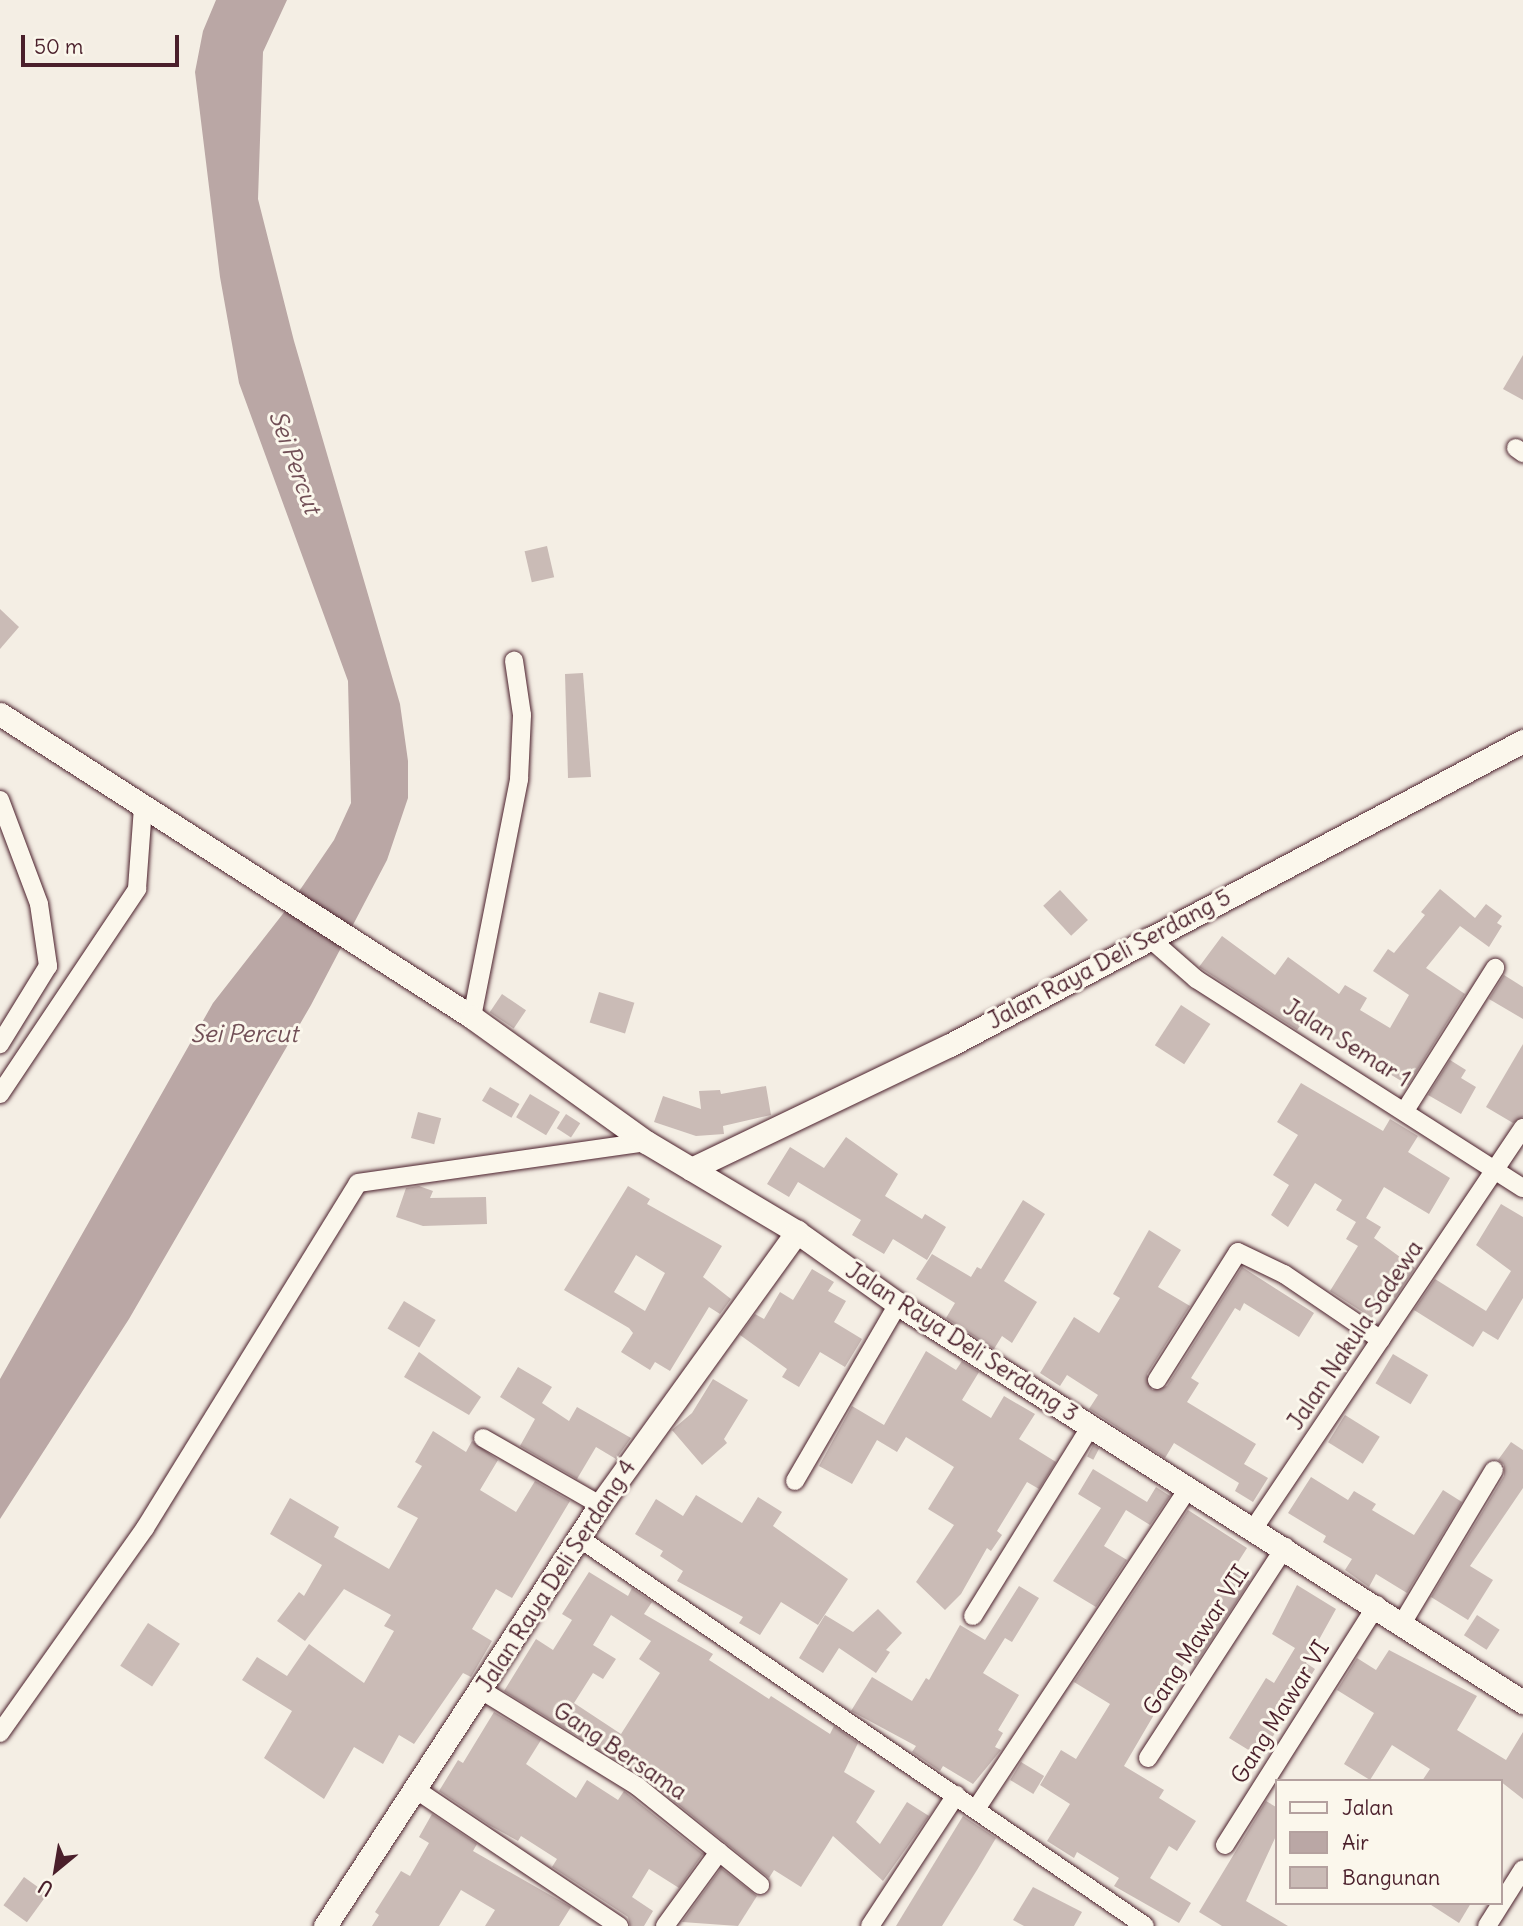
<!DOCTYPE html>
<html>
<head>
<meta charset="utf-8">
<style>
	body { margin:0 }
	#map { position:relative; width:1523px; height:1926px; overflow:hidden; background:#f4eee4; font-family:Delius,sans-serif }
	div>[style] { position:absolute }
	.water>* { inset:0; background:#baa7a5 }
	.building>* { inset:0; background:#cabbb6; transform-origin:0 0 }
	.roads { filter:drop-shadow(0 0 2px #4a1f2b) drop-shadow(0 0 2px #4a1f2b) }
	.minor>* { height:18px; margin:-9px; padding:0 9px; transform-origin:9px; border-radius:9px; background:#fbf7ec }
	.tertiary>* { height:23px; margin:-11.5px; padding:0 11.5px; transform-origin:11.5px; border-radius:11.5px; background:#fbf7ec }
	span { translate:-50% -50%; white-space:nowrap; text-align:center; line-height:1.15; -webkit-text-stroke:6px #fbf7ec; paint-order:stroke }
	.street-label { font-size:23px; color:#4a1f2b }
	.water-label { font-size:24px; color:#714f56; font-style:italic }
	.legend { position:absolute; left:1275px; top:1779px; width:228px; height:126px; box-sizing:border-box; background:#fbf7ec; border:2px solid #b4a19f; margin:0; padding:9px 12px; list-style:none; font-size:21px; color:#4a1f2b }
	.legend li { display:flex; align-items:center; gap:14px; height:35px }
	.legend b { width:35px; border:2px solid #b4a19f }
	.north { position:absolute; left:21px; top:1835px; width:70px; height:70px; -webkit-text-stroke:5px #fbf7ec; paint-order:stroke; rotate:210deg; font-size:19px; font-weight:700; line-height:28px; text-align:center; color:#4a1f2b }
	.north::after { content:''; display:block; margin:auto; width:24px; height:32px; background:#4a1f2b; clip-path:polygon(50% 0,100% 100%,50% 72%,0 100%) }
	.scale { position:absolute; left:21px; top:35px; width:158px; height:32px; box-sizing:border-box; border:4px solid #4a1f2b; border-top:0; padding-left:9px; font-size:21px; line-height:24px; white-space:nowrap; color:#4a1f2b; -webkit-text-stroke:5px #fbf7ec; paint-order:stroke }
</style>
</head>
<body>
<div id="map">
	<div class="water">
		<i style="clip-path:polygon(216px 0,287px 0,263px 52px,258px 199px,294px 341px,400px 704px,408px 761px,408px 798px,387px 860px,311px 1005px,129px 1319px,0 1519px,0 1379px,213px 1003px,289px 906px,334px 840px,351px 803px,348px 681px,239px 383px,220px 277px,195px 72px,203px 31px)"></i>
	</div>
	<div class="building">
		<i style="clip-path:polygon(1523px 355px,1523px 400px,1503px 389px)"></i>
		<i style="left:547px;top:546px;width:32px;height:23px;rotate:77deg"></i>
		<i style="clip-path:polygon(0 609px,19px 627px,0 649px)"></i>
		<i style="clip-path:polygon(583px 673px,591px 777px,568px 778px,565px 674px)"></i>
		<i style="clip-path:polygon(1440px 889px,1475px 918px,1486px 904px,1502px 916px,1497px 923px,1502px 926px,1489px 947px,1460px 926px,1426px 968px,1465px 994px,1408px 1085px,1303px 1022px,1297px 1030px,1199px 967px,1222px 936px,1275px 975px,1288px 957px,1339px 994px,1345px 985px,1367px 998px,1360px 1010px,1390px 1028px,1409px 995px,1373px 971px,1388px 949px,1394px 953px,1425px 915px,1421px 912px)"></i>
		<i style="left:1060px;top:890px;width:41px;height:23px;rotate:47deg"></i>
		<i style="clip-path:polygon(1504px 975px,1523px 987px,1523px 1019px,1489px 999px)"></i>
		<i style="left:599px;top:992px;width:37px;height:32px;rotate:17deg"></i>
		<i style="left:502px;top:994px;width:29px;height:22px;rotate:34deg"></i>
		<i style="left:1181px;top:1005px;width:35px;height:48px;rotate:33deg"></i>
		<i style="clip-path:polygon(1523px 1044px,1523px 1117px,1513px 1123px,1486px 1107px)"></i>
		<i style="clip-path:polygon(1450px 1060px,1466px 1070px,1461px 1078px,1476px 1087px,1461px 1114px,1428px 1095px)"></i>
		<i style="clip-path:polygon(1301px 1083px,1383px 1131px,1390px 1119px,1418px 1136px,1408px 1152px,1450px 1178px,1429px 1214px,1384px 1187px,1366px 1218px,1381px 1227px,1374px 1238px,1415px 1268px,1395px 1298px,1387px 1294px,1372px 1318px,1330px 1291px,1358px 1246px,1346px 1239px,1356px 1222px,1336px 1210px,1342px 1200px,1315px 1183px,1288px 1227px,1271px 1215px,1289px 1185px,1273px 1175px,1298px 1135px,1277px 1122px)"></i>
		<i style="clip-path:polygon(766px 1086px,771px 1115px,723px 1126px,724px 1134px,696px 1136px,654px 1122px,663px 1096px,701px 1109px,699px 1091px,720px 1090px,721px 1094px)"></i>
		<i style="left:490px;top:1087px;width:34px;height:16px;rotate:30deg"></i>
		<i style="left:530px;top:1094px;width:35px;height:27px;rotate:31deg"></i>
		<i style="left:418px;top:1112px;width:24px;height:27px;rotate:15deg"></i>
		<i style="left:566px;top:1114px;width:17px;height:17px;rotate:33deg"></i>
		<i style="clip-path:polygon(846px 1137px,898px 1174px,885px 1196px,922px 1219px,925px 1214px,946px 1227px,927px 1260px,893px 1239px,884px 1254px,852px 1235px,861px 1220px,798px 1182px,789px 1197px,767px 1184px,790px 1147px,824px 1168px)"></i>
		<i style="clip-path:polygon(419px 1186px,433px 1191px,430px 1198px,486px 1197px,487px 1224px,423px 1226px,396px 1217px,406px 1188px)"></i>
		<i style="clip-path:polygon(evenodd,628px 1186px,650px 1199px,647px 1204px,722px 1246px,703px 1277px,731px 1299px,720px 1314px,709px 1307px,670px 1371px,655px 1362px,650px 1370px,621px 1352px,633px 1333px,629px 1328px,564px 1290px,628px 1186px,636px 1255px,665px 1273px,645px 1311px,614px 1292px,636px 1255px)"></i>
		<i style="clip-path:polygon(1023px 1200px,1045px 1214px,1004px 1281px,1037px 1302px,1012px 1343px,1002px 1336px,994px 1349px,946px 1318px,955px 1303px,916px 1279px,932px 1254px,971px 1277px,977px 1267px,981px 1269px)"></i>
		<i style="clip-path:polygon(1501px 1204px,1523px 1217px,1523px 1298px,1498px 1340px,1483px 1331px,1473px 1347px,1414px 1310px,1435px 1279px,1486px 1311px,1511px 1271px,1476px 1245px)"></i>
		<i style="clip-path:polygon(1149px 1230px,1181px 1250px,1158px 1287px,1190px 1306px,1147px 1374px,1152px 1390px,1167px 1386px,1242px 1267px,1314px 1313px,1299px 1337px,1244px 1303px,1240px 1311px,1235px 1308px,1191px 1378px,1199px 1383px,1187px 1402px,1256px 1444px,1244px 1464px,1268px 1478px,1253px 1502px,1235px 1491px,1239px 1483px,1174px 1443px,1165px 1458px,1089px 1409px,1098px 1395px,1067px 1375px,1060px 1386px,1040px 1373px,1074px 1317px,1099px 1333px,1120px 1298px,1113px 1294px)"></i>
		<i style="clip-path:polygon(812px 1269px,834px 1282px,828px 1291px,846px 1301px,834px 1322px,862px 1339px,845px 1367px,820px 1352px,799px 1387px,782px 1377px,787px 1369px,740px 1335px,755px 1314px,764px 1319px,780px 1292px,793px 1300px)"></i>
		<i style="left:404px;top:1301px;width:37px;height:32px;rotate:31deg"></i>
		<i style="clip-path:polygon(926px 1351px,956px 1370px,962px 1361px,979px 1372px,962px 1400px,991px 1418px,1004px 1396px,1035px 1414px,1019px 1439px,1056px 1462px,1039px 1489px,1027px 1482px,997px 1531px,1002px 1535px,991px 1551px,987px 1548px,961px 1594px,945px 1610px,916px 1582px,954px 1525px,928px 1509px,954px 1467px,906px 1437px,897px 1452px,877px 1440px,852px 1484px,819px 1466px,852px 1406px,884px 1425px)"></i>
		<i style="clip-path:polygon(419px 1352px,481px 1397px,469px 1415px,404px 1377px)"></i>
		<i style="left:1393px;top:1354px;width:41px;height:34px;rotate:31deg"></i>
		<i style="clip-path:polygon(518px 1367px,552px 1387px,542px 1403px,569px 1421px,577px 1407px,631px 1438px,616px 1459px,596px 1447px,577px 1479px,520px 1446px,535px 1419px,500px 1397px)"></i>
		<i style="clip-path:polygon(713px 1379px,748px 1400px,724px 1439px,727px 1443px,702px 1465px,672px 1430px,692px 1413px)"></i>
		<i style="left:1345px;top:1415px;width:41px;height:32px;rotate:32deg"></i>
		<i style="clip-path:polygon(433px 1431px,466px 1452px,472px 1441px,498px 1460px,480px 1490px,516px 1512px,535px 1481px,570px 1501px,512px 1598px,496px 1589px,472px 1629px,492px 1641px,471px 1677px,463px 1673px,414px 1744px,399px 1735px,383px 1764px,354px 1747px,324px 1799px,264px 1758px,292px 1711px,242px 1680px,257px 1657px,287px 1676px,309px 1644px,364px 1683px,394px 1631px,384px 1626px,391px 1615px,344px 1589px,305px 1641px,277px 1621px,299px 1592px,304px 1596px,322px 1565px,270px 1534px,290px 1498px,339px 1527px,334px 1537px,389px 1569px,418px 1518px,397px 1507px,422px 1466px,415px 1462px)"></i>
		<i style="clip-path:polygon(1511px 1442px,1523px 1450px,1523px 1488px,1470px 1566px,1493px 1580px,1468px 1620px,1431px 1597px,1504px 1476px,1504px 1465px,1498px 1460px)"></i>
		<i style="left:1093px;top:1445px;width:7px;height:13px;rotate:27deg"></i>
		<i style="clip-path:polygon(1093px 1469px,1147px 1502px,1156px 1487px,1170px 1496px,1150px 1525px,1126px 1510px,1104px 1546px,1127px 1560px,1096px 1607px,1053px 1581px,1101px 1508px,1078px 1494px)"></i>
		<i style="clip-path:polygon(1311px 1477px,1348px 1500px,1354px 1491px,1376px 1504px,1372px 1510px,1414px 1535px,1443px 1490px,1462px 1502px,1407px 1593px,1376px 1574px,1369px 1587px,1345px 1570px,1352px 1559px,1323px 1542px,1326px 1536px,1288px 1513px)"></i>
		<i style="clip-path:polygon(696px 1495px,742px 1523px,758px 1497px,782px 1512px,773px 1526px,848px 1579px,818px 1625px,781px 1602px,760px 1635px,739px 1623px,743px 1617px,677px 1581px,683px 1571px,660px 1556px,663px 1551px,635px 1534px,656px 1499px,683px 1516px)"></i>
		<i style="clip-path:polygon(1188px 1510px,1247px 1548px,1233px 1570px,1250px 1581px,1195px 1665px,1186px 1660px,1124px 1766px,1164px 1790px,1159px 1798px,1196px 1821px,1177px 1851px,1169px 1846px,1150px 1878px,1191px 1903px,1179px 1923px,1114px 1886px,1119px 1878px,1077px 1852px,1074px 1858px,1047px 1841px,1070px 1804px,1040px 1785px,1061px 1750px,1076px 1759px,1110px 1704px,1074px 1682px)"></i>
		<i style="clip-path:polygon(evenodd,589px 1572px,628px 1596px,632px 1588px,652px 1602px,644px 1614px,713px 1654px,709px 1660px,769px 1699px,771px 1696px,830px 1734px,834px 1726px,858px 1743px,844px 1772px,875px 1791px,856px 1822px,880px 1844px,907px 1802px,929px 1816px,883px 1881px,833px 1836px,801px 1887px,774px 1870px,769px 1878px,644px 1777px,504px 1691px,536px 1639px,553px 1650px,572px 1620px,562px 1614px,589px 1572px,611px 1615px,651px 1641px,639px 1659px,660px 1673px,621px 1734px,574px 1703px,593px 1673px,603px 1679px,616px 1659px,593px 1645px,611px 1615px)"></i>
		<i style="clip-path:polygon(1297px 1585px,1336px 1609px,1306px 1663px,1315px 1669px,1260px 1757px,1229px 1738px,1266px 1678px,1274px 1683px,1295px 1648px,1272px 1634px)"></i>
		<i style="clip-path:polygon(1019px 1586px,1039px 1598px,1012px 1642px,1005px 1638px,983px 1673px,1019px 1695px,998px 1730px,1003px 1733px,995px 1747px,1001px 1750px,973px 1784px,943px 1766px,940px 1771px,912px 1752px,916px 1746px,851px 1711px,872px 1677px,912px 1701px,926px 1678px,929px 1680px,960px 1625px,985px 1640px)"></i>
		<i style="clip-path:polygon(878px 1609px,902px 1633px,886px 1650px,890px 1652px,876px 1673px,839px 1648px,823px 1673px,799px 1658px,825px 1615px,853px 1632px)"></i>
		<i style="left:1477px;top:1615px;width:27px;height:24px;rotate:33deg"></i>
		<i style="left:148px;top:1623px;width:38px;height:51px;rotate:33deg"></i>
		<i style="clip-path:polygon(1389px 1650px,1477px 1696px,1457px 1730px,1506px 1760px,1523px 1732px,1523px 1799px,1500px 1781px,1422px 1781px,1430px 1769px,1392px 1745px,1370px 1780px,1344px 1764px,1374px 1713px,1337px 1690px,1357px 1658px,1376px 1670px)"></i>
		<i style="clip-path:polygon(494px 1712px,541px 1740px,526px 1764px,576px 1798px,587px 1780px,618px 1800px,624px 1791px,703px 1854px,679px 1888px,649px 1869px,632px 1897px,653px 1911px,644px 1926px,630px 1926px,628px 1917px,552px 1867px,557px 1859px,521px 1836px,518px 1841px,489px 1825px,439px 1791px,458px 1760px,463px 1763px)"></i>
		<i style="left:1021px;top:1762px;width:27px;height:21px;rotate:31deg"></i>
		<i style="clip-path:polygon(1266px 1801px,1276px 1807px,1276px 1836px,1246px 1901px,1288px 1926px,1222px 1926px,1199px 1912px)"></i>
		<i style="clip-path:polygon(432px 1814px,477px 1844px,473px 1851px,571px 1907px,559px 1926px,485px 1926px,495px 1910px,461px 1890px,439px 1926px,372px 1926px,379px 1915px,375px 1912px,401px 1871px,410px 1876px,429px 1843px,419px 1837px)"></i>
		<i style="clip-path:polygon(963px 1816px,996px 1838px,977px 1870px,942px 1926px,896px 1926px)"></i>
		<i style="clip-path:polygon(721px 1868px,757px 1896px,738px 1926px,682px 1922px)"></i>
		<i style="left:24px;top:1877px;width:29px;height:35px;rotate:36deg"></i>
		<i style="clip-path:polygon(1033px 1887px,1082px 1912px,1074px 1926px,1024px 1926px,1013px 1920px)"></i>
		<i style="clip-path:polygon(1428px 1903px,1471px 1903px,1459px 1923px)"></i>
	</div>
	<div class="roads">
		<div class="minor">
			<i style="left:1516px;top:448px;width:9px;rotate:36deg"></i>
			<i style="left:0;top:800px;width:111px;rotate:69.4deg"></i>
			<i style="left:39px;top:904px;width:63px;rotate:81.7deg"></i>
			<i style="left:48px;top:966px;width:92px;rotate:121.6deg"></i>
			<i style="left:1148px;top:937px;width:64px;rotate:41.2deg"></i>
			<i style="left:1196px;top:979px;width:388px;rotate:32.6deg"></i>
			<i style="left:472px;top:1017px;width:243px;rotate:-78.8deg"></i>
			<i style="left:519px;top:779px;width:64px;rotate:-87.3deg"></i>
			<i style="left:522px;top:715px;width:55px;rotate:-98.4deg"></i>
			<i style="left:0;top:1094px;width:247px;rotate:-56.2deg"></i>
			<i style="left:137px;top:889px;width:82px;rotate:-85.8deg"></i>
			<i style="left:1406px;top:1109px;width:167px;rotate:-57.7deg"></i>
			<i style="left:1157px;top:1380px;width:151px;rotate:-57.7deg"></i>
			<i style="left:1238px;top:1252px;width:51px;rotate:25.6deg"></i>
			<i style="left:1284px;top:1274px;width:117px;rotate:34.2deg"></i>
			<i style="left:483px;top:1438px;width:135px;rotate:29.8deg"></i>
			<i style="left:795px;top:1481px;width:205px;rotate:-59.8deg"></i>
			<i style="left:1254px;top:1528px;width:482px;rotate:-56.1deg"></i>
			<i style="left:579px;top:1538px;width:686px;rotate:34.43deg"></i>
			<i style="left:973px;top:1616px;width:224px;rotate:-58.2deg"></i>
			<i style="left:1403px;top:1622px;width:177px;rotate:-59.1deg"></i>
			<i style="left:481px;top:1690px;width:183px;rotate:31.6deg"></i>
			<i style="left:637px;top:1786px;width:158px;rotate:38.8deg"></i>
			<i style="left:0;top:1733px;width:251px;rotate:-54.7deg"></i>
			<i style="left:145px;top:1528px;width:405px;rotate:-58.3deg"></i>
			<i style="left:358px;top:1183px;width:291px;rotate:-8.1deg"></i>
			<i style="left:1148px;top:1758px;width:252px;rotate:-57deg"></i>
			<i style="left:415px;top:1789px;width:246px;rotate:33.9deg"></i>
			<i style="left:976px;top:1809px;width:386px;rotate:-56.5deg"></i>
			<i style="left:1225px;top:1845px;width:284px;rotate:-57.7deg"></i>
			<i style="left:665px;top:1926px;width:92px;rotate:-53.9deg"></i>
			<i style="left:870px;top:1926px;width:157px;rotate:-56.7deg"></i>
			<i style="left:1487px;top:1926px;width:67px;rotate:-57.7deg"></i>
		</div>
		<div class="tertiary">
			<i style="left:0;top:714px;width:561px;rotate:32.7deg"></i>
			<i style="left:472px;top:1017px;width:214px;rotate:35.7deg"></i>
			<i style="left:646px;top:1142px;width:176px;rotate:30.8deg"></i>
			<i style="left:797px;top:1232px;width:124px;rotate:35.5deg"></i>
			<i style="left:898px;top:1304px;width:741px;rotate:32.49deg"></i>
			<i style="left:691px;top:1169px;width:287px;rotate:-25.6deg"></i>
			<i style="left:950px;top:1045px;width:649px;rotate:-27.95deg"></i>
			<i style="left:325px;top:1926px;width:503px;rotate:-56.85deg"></i>
			<i style="left:600px;top:1505px;width:337px;rotate:-54.2deg"></i>
		</div>
	</div>
	<div class="street-label">
		<span style="left:1109px;top:959px;rotate:-28deg">Jalan Raya Deli Serdang 5</span>
		<span style="left:1347px;top:1043px;rotate:32deg">Jalan Semar 1</span>
		<span style="left:1355px;top:1335px;rotate:-56deg">Jalan Nakula Sadewa</span>
		<span style="left:962px;top:1342px;rotate:33deg">Jalan Raya Deli Serdang 3</span>
		<span style="left:556px;top:1576px;rotate:-57deg">Jalan Raya Deli Serdang 4</span>
		<span style="left:1196px;top:1640px;rotate:-57deg">Gang Mawar VII</span>
		<span style="left:1280px;top:1712px;rotate:-58deg">Gang Mawar VI</span>
		<span style="left:620px;top:1751px;rotate:34deg">Gang Bersama</span>
	</div>
	<div class="water-label">
		<span style="left:295px;top:462px;rotate:70deg">Sei Percut</span>
		<span style="left:244px;top:1034px">Sei Percut</span>
	</div>
	<ul class="legend">
	<li><b style="height:9px;background:#fbf7ec"></b>Jalan</li>
	<li><b style="height:19px;background:#baa7a5"></b>Air</li>
	<li><b style="height:19px;background:#cabbb6"></b>Bangunan</li>
	</ul>
	<div class="north">U</div>
	<div class="scale">50 m</div>
</div>
</body>
</html>
